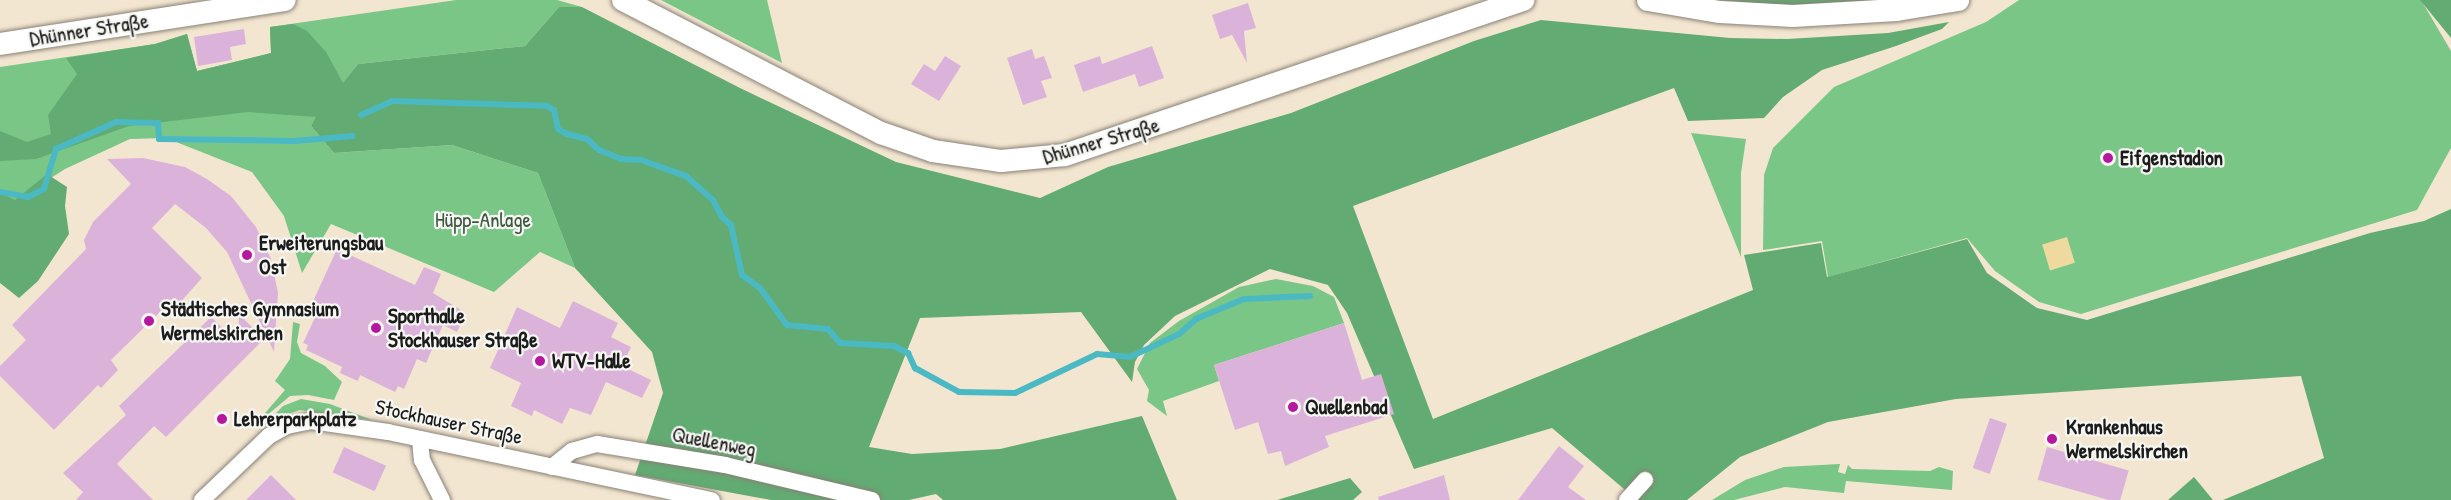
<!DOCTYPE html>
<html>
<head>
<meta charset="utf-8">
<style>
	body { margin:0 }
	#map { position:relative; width:2451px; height:500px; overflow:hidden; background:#f3e6d1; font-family:"Patrick Hand",sans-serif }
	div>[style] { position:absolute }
	.green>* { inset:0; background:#79c686 }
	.forest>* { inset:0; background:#62ab73 }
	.sand>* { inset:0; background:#eeda9e; transform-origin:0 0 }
	.stream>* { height:6px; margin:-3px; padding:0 3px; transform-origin:3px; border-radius:3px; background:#4bb9c4 }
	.building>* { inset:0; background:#dbb3da; transform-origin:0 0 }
	.roads { filter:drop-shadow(0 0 2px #888176) drop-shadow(0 0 2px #888176) }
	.minor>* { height:16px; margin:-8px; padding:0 8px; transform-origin:8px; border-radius:8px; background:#fff }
	.secondary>* { height:22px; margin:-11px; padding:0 11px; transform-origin:11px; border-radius:11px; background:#fff }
	.dots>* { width:16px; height:16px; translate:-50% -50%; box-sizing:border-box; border:3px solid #f6f6f2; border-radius:50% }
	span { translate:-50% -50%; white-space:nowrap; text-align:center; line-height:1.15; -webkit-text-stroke:4.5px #f6f6f2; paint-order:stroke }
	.street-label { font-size:21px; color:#1c1c1c }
	.poi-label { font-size:21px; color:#1c1c1c; font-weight:700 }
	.left { translate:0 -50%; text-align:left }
	.park-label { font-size:21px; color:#3d5841 }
</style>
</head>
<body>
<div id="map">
	<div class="green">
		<i style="clip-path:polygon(456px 0,557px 0,582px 7px,559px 7px,525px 46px,358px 64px,311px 126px,334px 153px,452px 145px,538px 173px,575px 268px,540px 252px,494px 292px,331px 224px,302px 273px,284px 216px,252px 172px,166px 138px,130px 139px,65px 169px,12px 203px,0 220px,0 67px,155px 44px,187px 34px,197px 71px,271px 53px,270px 27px)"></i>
		<i style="clip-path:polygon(661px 0,767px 0,782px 63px,709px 25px)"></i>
		<i style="clip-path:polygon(2019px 0,2421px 0,2451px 51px,2451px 148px,2417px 210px,2081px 314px,2039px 302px,1995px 271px,1967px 238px,1828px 277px,1822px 241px,1763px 250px,1764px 175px,1773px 148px,1834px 87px,1986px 22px)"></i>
		<i style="clip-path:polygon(1691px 133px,1746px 139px,1741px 173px,1741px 257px)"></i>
		<i style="clip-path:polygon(1276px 279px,1313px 286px,1334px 297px,1344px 323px,1214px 365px,1219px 381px,1163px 401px,1167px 416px,1147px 401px,1149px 390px,1137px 369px,1150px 343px,1179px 321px,1239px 287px)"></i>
		<i style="clip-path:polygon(293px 322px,300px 324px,297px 342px,301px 353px,325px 366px,342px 382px,334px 400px,308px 395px,290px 396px,253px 427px,285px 390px,275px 381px,290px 359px)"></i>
		<i style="clip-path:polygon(301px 399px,330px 404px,372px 420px,300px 410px,276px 418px,261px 428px,283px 406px)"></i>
		<i style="clip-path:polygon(1840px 464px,1838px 472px,1845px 474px,1848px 465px,1852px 469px,1930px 471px,1939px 467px,1953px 471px,1952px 490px,1846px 481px,1844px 493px,1785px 487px,1734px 500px,1712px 500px,1745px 480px,1784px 467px)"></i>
	</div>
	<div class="forest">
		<i style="clip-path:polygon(1716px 0,1875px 0,1789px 5px)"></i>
		<i style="clip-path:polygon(2420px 0,2451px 0,2451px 38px)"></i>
		<i style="clip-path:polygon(559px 7px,582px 7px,740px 88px,896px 162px,1040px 198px,1108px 167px,1291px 113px,1474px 41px,1541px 20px,1730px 38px,1787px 39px,1888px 33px,1949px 22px,1942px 29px,1896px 46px,1822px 70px,1783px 97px,1764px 118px,1688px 121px,1674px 88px,1353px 206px,1433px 419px,1753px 290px,1744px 255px,1821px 243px,1827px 277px,1967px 239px,1987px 273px,2037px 308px,2087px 320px,2370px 233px,2424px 221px,2451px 209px,2451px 500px,2223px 500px,2324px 458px,2301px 376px,1956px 399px,1828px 422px,1740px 457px,1687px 500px,1637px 500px,1552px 428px,1414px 469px,1347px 313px,1328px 285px,1270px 269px,1175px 316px,1144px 345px,1135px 362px,1132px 382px,1081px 312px,920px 318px,869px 447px,912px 454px,1000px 449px,1142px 416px,1177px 500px,943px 500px,936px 494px,909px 500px,771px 500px,635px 475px,663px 393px,652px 352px,575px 268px,538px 173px,452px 145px,334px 153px,311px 126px,316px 117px,248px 112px,129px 126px,36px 159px,0 161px,0 131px,27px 142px,51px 134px,48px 115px,77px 74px,66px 58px,155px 44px,187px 34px,197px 71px,271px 53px,270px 27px,293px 24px,307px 31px,326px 52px,343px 83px,358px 64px,525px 46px)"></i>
		<i style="clip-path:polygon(47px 174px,67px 187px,65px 206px,69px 234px,38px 281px,19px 298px,0 283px,0 193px,15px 200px)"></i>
		<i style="clip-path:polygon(2194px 477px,2213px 500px,2168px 500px)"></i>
		<i style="clip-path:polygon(1350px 478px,1362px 492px,1353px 500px,1277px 500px)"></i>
	</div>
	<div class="sand">
		<i style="left:2067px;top:237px;width:27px;height:26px;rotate:73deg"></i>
	</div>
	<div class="stream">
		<i style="left:361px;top:115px;width:34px;rotate:-24deg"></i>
		<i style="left:392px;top:101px;width:155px;rotate:1.8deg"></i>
		<i style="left:547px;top:106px;width:8px;rotate:30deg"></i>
		<i style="left:554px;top:110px;width:19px;rotate:78deg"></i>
		<i style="left:558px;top:129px;width:10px;rotate:29deg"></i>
		<i style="left:567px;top:134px;width:21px;rotate:14deg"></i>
		<i style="left:587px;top:139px;width:16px;rotate:43deg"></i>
		<i style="left:599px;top:150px;width:24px;rotate:22deg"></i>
		<i style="left:621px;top:159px;width:20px;rotate:3deg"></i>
		<i style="left:641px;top:160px;width:48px;rotate:19.6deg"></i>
		<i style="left:686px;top:176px;width:36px;rotate:42deg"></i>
		<i style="left:713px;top:200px;width:19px;rotate:62deg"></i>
		<i style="left:722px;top:217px;width:12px;rotate:42deg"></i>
		<i style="left:731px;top:225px;width:51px;rotate:77.6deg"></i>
		<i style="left:742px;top:275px;width:22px;rotate:36deg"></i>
		<i style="left:760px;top:288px;width:46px;rotate:53.9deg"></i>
		<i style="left:787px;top:325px;width:41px;rotate:5.6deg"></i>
		<i style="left:828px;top:329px;width:18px;rotate:49deg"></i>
		<i style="left:840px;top:343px;width:54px;rotate:3.2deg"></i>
		<i style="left:894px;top:346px;width:16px;rotate:27deg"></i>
		<i style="left:908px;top:353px;width:17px;rotate:65deg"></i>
		<i style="left:915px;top:368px;width:50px;rotate:28.6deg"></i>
		<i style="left:959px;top:392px;width:56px;rotate:1deg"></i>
		<i style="left:1015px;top:393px;width:91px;rotate:-25.4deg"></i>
		<i style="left:1097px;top:354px;width:33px;rotate:5deg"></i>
		<i style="left:1130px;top:357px;width:54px;rotate:-25.1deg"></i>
		<i style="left:1179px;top:334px;width:23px;rotate:-41deg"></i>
		<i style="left:1196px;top:319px;width:52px;rotate:-22.6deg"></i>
		<i style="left:1244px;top:299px;width:66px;rotate:-2.6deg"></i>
		<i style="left:0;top:192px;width:28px;rotate:10deg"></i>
		<i style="left:28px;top:197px;width:18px;rotate:-27deg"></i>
		<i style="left:44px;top:189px;width:42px;rotate:-73.3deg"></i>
		<i style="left:56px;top:149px;width:66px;rotate:-24.2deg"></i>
		<i style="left:116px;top:122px;width:42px;rotate:1.4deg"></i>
		<i style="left:158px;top:123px;width:16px;rotate:86deg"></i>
		<i style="left:159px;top:139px;width:135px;rotate:0.8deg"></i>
		<i style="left:294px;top:141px;width:59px;rotate:-4.8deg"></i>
	</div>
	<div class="building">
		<i style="clip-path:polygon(1248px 3px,1256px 28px,1244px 31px,1247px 63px,1232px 35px,1220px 39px,1212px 15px)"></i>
		<i style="clip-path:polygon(244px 29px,246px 44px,230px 47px,232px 60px,198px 66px,194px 37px)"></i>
		<i style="clip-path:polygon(1152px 46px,1164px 78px,1139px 87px,1135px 74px,1083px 92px,1074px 65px,1100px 56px,1102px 64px)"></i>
		<i style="clip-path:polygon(1032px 49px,1035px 59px,1044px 56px,1052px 78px,1041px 81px,1047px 97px,1023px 105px,1007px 58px)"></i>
		<i style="clip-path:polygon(945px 56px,961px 66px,939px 101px,911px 84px,924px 64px,935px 71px)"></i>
		<i style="clip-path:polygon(143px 158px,185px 167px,207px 179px,231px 196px,256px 227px,271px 259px,278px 293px,274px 352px,227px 252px,206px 228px,175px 204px,152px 228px,202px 278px,168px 316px,160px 312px,111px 360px,118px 370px,101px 388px,98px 385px,54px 430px,0 376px,0 366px,26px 340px,12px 325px,86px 249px,84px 240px,93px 222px,131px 184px,107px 159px)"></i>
		<i style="clip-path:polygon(337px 249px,415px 285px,424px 267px,441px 274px,433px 293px,466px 313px,457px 332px,443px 325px,426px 363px,417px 359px,404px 389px,398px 386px,395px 392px,360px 375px,358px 381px,340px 373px,342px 367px,306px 350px,308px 345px,303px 343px,317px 313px,309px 310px)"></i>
		<i style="clip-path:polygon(573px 301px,618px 323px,611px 337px,631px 347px,622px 366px,651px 380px,642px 398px,606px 382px,591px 415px,570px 408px,562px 424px,534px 410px,532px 416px,511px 406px,521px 383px,490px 368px,517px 307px,560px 328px)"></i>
		<i style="clip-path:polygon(239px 314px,264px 339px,166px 437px,154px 426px,117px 464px,153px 500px,76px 500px,83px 492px,63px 473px,126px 415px,119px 406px,211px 317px,238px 343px)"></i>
		<i style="clip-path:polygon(1344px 323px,1362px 380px,1381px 374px,1394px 414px,1325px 436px,1329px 447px,1285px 466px,1281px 451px,1268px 454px,1258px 422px,1235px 430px,1214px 365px)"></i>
		<i style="left:1990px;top:418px;width:18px;height:53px;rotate:19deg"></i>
		<i style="clip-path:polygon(1559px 446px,1584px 466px,1568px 487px,1586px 500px,1518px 500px)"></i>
		<i style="left:344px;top:447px;width:46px;height:28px;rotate:24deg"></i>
		<i style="left:2047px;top:447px;width:85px;height:34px;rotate:16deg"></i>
		<i style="clip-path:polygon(271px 475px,296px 500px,246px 500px)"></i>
		<i style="clip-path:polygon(1444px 475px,1450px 500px,1379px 500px,1378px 497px)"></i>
	</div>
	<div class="roads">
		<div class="minor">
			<i style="left:420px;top:439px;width:21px;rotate:85deg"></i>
			<i style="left:422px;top:460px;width:45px;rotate:63.4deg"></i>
			<i style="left:552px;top:467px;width:26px;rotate:-39deg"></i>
			<i style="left:572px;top:451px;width:26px;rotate:-16deg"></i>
			<i style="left:597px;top:444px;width:130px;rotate:9.3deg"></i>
			<i style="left:725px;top:465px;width:151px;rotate:13.4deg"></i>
			<i style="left:202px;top:500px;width:93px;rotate:-43.7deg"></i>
			<i style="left:269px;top:436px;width:21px;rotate:-29deg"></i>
			<i style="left:287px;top:426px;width:25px;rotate:-12deg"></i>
			<i style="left:311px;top:421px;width:78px;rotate:8.1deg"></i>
			<i style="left:388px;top:432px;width:331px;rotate:11.9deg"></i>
			<i style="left:1627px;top:500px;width:27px;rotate:-48deg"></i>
		</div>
		<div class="secondary">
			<i style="left:623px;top:0;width:290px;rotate:27.3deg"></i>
			<i style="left:881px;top:133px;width:55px;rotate:19.1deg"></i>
			<i style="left:933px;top:151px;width:69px;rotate:8.4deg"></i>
			<i style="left:1001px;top:161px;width:64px;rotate:-5.4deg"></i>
			<i style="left:1065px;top:155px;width:484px;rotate:-18.7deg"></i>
			<i style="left:1648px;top:0;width:73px;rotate:9.5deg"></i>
			<i style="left:1720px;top:12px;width:73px;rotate:3.1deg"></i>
			<i style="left:1793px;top:16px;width:104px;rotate:-3.3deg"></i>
			<i style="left:1897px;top:10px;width:62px;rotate:-9.3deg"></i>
			<i style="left:0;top:44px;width:288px;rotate:-8.8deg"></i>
		</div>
	</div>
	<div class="dots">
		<i style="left:2108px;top:158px;background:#b5179e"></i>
		<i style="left:247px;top:255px;background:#b5179e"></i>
		<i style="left:149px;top:321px;background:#b5179e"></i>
		<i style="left:376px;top:328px;background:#b5179e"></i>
		<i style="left:540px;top:361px;background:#b5179e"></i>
		<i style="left:1293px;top:407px;background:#b5179e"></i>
		<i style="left:222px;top:419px;background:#b5179e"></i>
		<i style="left:2052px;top:439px;background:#b5179e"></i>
	</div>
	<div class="street-label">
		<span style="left:89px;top:30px;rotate:-9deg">Dhünner Straße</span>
		<span style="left:1101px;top:141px;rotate:-16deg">Dhünner Straße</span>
		<span style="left:449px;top:422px;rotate:12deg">Stockhauser Straße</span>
		<span style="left:714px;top:442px;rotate:11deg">Quellenweg</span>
	</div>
	<div class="poi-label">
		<span class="left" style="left:2120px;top:158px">Eifgenstadion</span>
		<span class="left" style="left:259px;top:255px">Erweiterungsbau<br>Ost</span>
		<span class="left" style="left:161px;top:321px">Städtisches Gymnasium<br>Wermelskirchen</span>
		<span class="left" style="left:388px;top:328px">Sporthalle<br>Stockhauser Straße</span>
		<span class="left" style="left:552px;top:361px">WTV-Halle</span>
		<span class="left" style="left:1305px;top:407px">Quellenbad</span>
		<span class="left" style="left:234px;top:419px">Lehrerparkplatz</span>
		<span class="left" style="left:2066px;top:439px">Krankenhaus<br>Wermelskirchen</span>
	</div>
	<div class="park-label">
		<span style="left:483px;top:220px">Hüpp-Anlage</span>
	</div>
</div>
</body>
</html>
